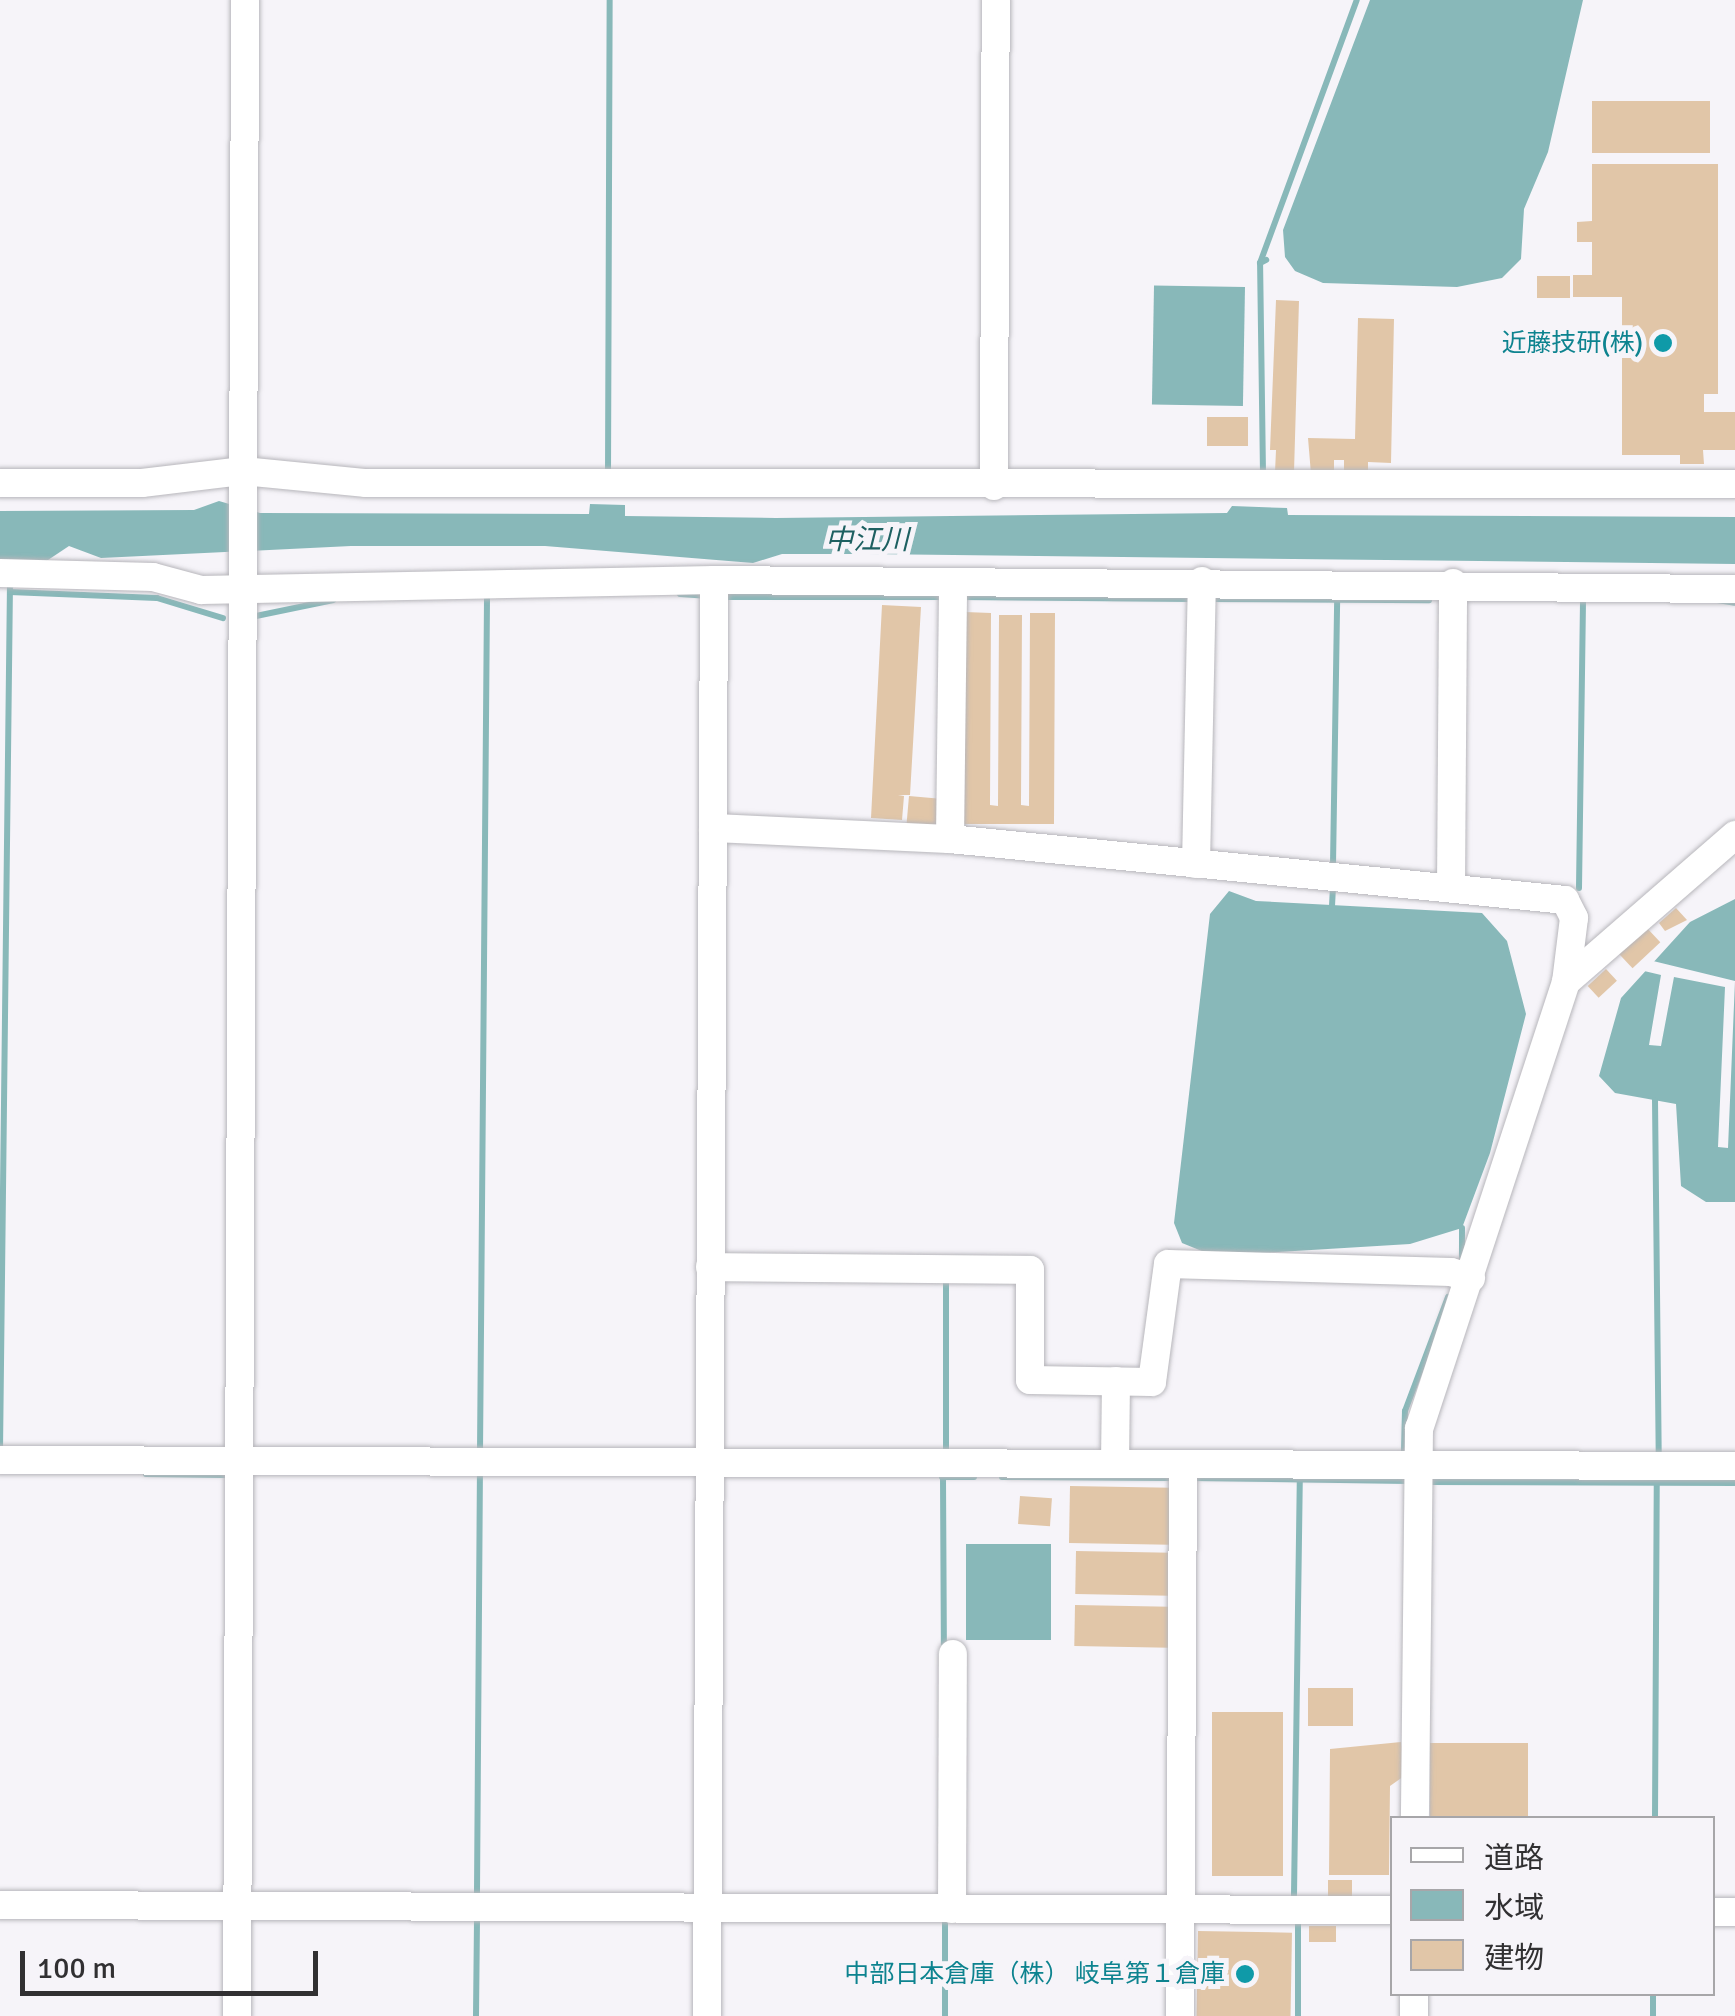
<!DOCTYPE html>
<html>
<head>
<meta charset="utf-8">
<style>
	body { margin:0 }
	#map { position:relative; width:1735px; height:2016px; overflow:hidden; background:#f6f4f9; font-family:Signika,"Noto Sans JP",sans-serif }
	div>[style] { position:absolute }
	.water>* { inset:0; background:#88b8b9; transform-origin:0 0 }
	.pier>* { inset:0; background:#f6f4f9 }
	.stream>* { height:6px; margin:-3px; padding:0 3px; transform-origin:3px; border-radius:3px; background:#88b8b9 }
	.building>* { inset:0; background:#e1c6a8; transform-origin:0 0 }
	.roads { filter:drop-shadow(0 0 2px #b7b6bb) drop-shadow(0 0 2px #b7b6bb) }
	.minor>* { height:28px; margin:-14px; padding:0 14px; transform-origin:14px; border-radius:14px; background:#fff }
	.dots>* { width:28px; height:28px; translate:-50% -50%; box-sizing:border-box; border:5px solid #f6f4f9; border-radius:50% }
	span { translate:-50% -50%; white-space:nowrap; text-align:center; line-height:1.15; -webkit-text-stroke:10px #f6f4f9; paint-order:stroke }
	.culture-label { font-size:25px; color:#0d838f }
	.right { translate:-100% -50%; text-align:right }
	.water-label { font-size:28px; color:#1e6061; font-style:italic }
	.legend { position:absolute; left:1390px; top:1816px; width:325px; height:180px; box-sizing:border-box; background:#f6f4f9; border:2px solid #a7a6a9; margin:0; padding:12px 18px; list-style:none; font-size:30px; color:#313032 }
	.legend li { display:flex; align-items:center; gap:20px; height:50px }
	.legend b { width:50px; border:2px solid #a7a6a9 }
	.scale { position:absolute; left:20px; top:1951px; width:298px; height:45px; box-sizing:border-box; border:5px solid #313032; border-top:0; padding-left:12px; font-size:30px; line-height:35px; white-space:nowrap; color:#313032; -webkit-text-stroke:8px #f6f4f9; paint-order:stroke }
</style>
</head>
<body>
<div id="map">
	<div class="water">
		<i style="clip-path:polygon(1370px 0,1583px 0,1548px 152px,1524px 209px,1521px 259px,1502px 278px,1457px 287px,1323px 283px,1295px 271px,1285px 257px,1283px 230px)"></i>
		<i style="left:1245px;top:287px;width:119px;height:91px;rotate:91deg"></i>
		<i style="clip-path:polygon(219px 501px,260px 513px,589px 514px,590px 504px,625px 505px,625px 516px,776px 518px,1227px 513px,1232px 506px,1287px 508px,1288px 515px,1735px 517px,1735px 564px,867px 554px,782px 554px,753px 563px,545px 546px,351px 546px,101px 558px,69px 546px,42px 564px,0 560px,0 511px,194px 510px)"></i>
		<i style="clip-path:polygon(1229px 891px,1256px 901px,1482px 913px,1507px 941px,1526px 1014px,1490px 1153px,1462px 1228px,1410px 1244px,1214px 1256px,1182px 1243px,1174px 1223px,1210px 914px)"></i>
		<i style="clip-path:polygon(1735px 899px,1735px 1202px,1706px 1202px,1681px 1186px,1676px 1104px,1615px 1093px,1599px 1076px,1621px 998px,1690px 922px)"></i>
		<i style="left:966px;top:1544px;width:85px;height:96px"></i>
	</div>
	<div class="pier">
		<i style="clip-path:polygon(1649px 960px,1735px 981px,1728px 1148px,1718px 1147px,1725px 987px,1674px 977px,1661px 1046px,1649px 1045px,1661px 975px,1640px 970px)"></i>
	</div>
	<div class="stream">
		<i style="left:1260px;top:263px;width:280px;rotate:-69.8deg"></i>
		<i style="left:1263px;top:473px;width:210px;rotate:-90.8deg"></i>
		<i style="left:1260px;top:263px;width:7px;rotate:-27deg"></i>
		<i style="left:608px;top:474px;width:474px;rotate:-89.8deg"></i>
		<i style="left:10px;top:592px;width:147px;rotate:2.3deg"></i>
		<i style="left:157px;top:598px;width:69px;rotate:16.9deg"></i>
		<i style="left:680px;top:594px;width:26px;rotate:4deg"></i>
		<i style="left:722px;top:597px;width:222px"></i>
		<i style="left:962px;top:597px;width:233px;rotate:0.5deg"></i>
		<i style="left:1211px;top:599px;width:218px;rotate:0.3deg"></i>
		<i style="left:1711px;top:599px;width:24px;rotate:9deg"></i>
		<i style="left:256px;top:616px;width:79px;rotate:-11.7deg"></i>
		<i style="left:1333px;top:865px;width:264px;rotate:-89.1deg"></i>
		<i style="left:1579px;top:888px;width:289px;rotate:-89.2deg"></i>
		<i style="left:1332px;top:906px;width:21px;rotate:-87deg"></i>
		<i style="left:1655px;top:1100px;width:358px;rotate:89.4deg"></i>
		<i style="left:1462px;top:1262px;width:34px;rotate:-90deg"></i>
		<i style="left:946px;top:1276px;width:178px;rotate:90deg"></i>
		<i style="left:0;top:1451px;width:868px;rotate:-89.34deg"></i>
		<i style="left:1404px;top:1451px;width:40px;rotate:-88.6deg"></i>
		<i style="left:1405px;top:1411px;width:122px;rotate:-69.3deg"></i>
		<i style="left:480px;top:1452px;width:857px;rotate:-89.53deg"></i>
		<i style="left:146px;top:1474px;width:81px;rotate:0.7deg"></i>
		<i style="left:942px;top:1477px;width:32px"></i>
		<i style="left:943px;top:1477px;width:173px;rotate:89.7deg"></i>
		<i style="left:1002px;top:1477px;width:172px;rotate:0.3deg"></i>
		<i style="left:1193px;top:1478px;width:216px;rotate:0.8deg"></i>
		<i style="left:1427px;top:1482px;width:308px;rotate:0.2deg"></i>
		<i style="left:1655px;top:1818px;width:335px;rotate:-89.7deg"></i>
		<i style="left:477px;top:1893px;width:423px;rotate:-89.6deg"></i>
		<i style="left:1294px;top:1895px;width:416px;rotate:-89.2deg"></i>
		<i style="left:945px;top:1922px;width:94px;rotate:90deg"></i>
		<i style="left:476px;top:2016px;width:95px;rotate:-89.4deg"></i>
		<i style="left:1298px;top:2016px;width:93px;rotate:-90deg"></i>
		<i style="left:1653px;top:2016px;width:22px;rotate:-90deg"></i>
	</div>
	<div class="building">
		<i style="left:1592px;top:101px;width:118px;height:52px"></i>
		<i style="clip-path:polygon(1592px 164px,1718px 164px,1718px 394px,1704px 394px,1704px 412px,1735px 412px,1735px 450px,1703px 450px,1704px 464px,1680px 464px,1680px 455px,1622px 455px,1622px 297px,1573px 297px,1573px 275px,1592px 275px,1592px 242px,1577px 242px,1577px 222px,1592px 221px)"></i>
		<i style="left:1537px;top:276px;width:33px;height:22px"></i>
		<i style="clip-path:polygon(1276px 300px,1299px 301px,1294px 472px,1275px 472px,1276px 450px,1270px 450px)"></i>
		<i style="clip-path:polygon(1358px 318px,1394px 319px,1391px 463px,1368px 462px,1368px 475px,1344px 474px,1344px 460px,1334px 460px,1334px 474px,1311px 474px,1308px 438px,1355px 439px)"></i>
		<i style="left:1207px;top:417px;width:41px;height:29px"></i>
		<i style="clip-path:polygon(882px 605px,921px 607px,910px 795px,898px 795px,904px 796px,902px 820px,871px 818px)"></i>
		<i style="clip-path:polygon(965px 612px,991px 613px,990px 805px,998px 806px,999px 615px,1022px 615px,1021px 805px,1029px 806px,1030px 613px,1055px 613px,1054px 824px,964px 824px)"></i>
		<i style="left:909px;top:796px;width:37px;height:29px;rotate:5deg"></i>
		<i style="clip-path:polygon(1676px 908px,1687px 920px,1665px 931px,1659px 923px)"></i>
		<i style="left:1646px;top:927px;width:21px;height:38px;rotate:47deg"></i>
		<i style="left:1606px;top:969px;width:16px;height:25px;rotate:47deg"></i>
		<i style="left:1070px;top:1486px;width:101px;height:57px;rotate:1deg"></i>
		<i style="left:1020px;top:1496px;width:32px;height:28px;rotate:4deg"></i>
		<i style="left:1076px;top:1551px;width:95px;height:43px;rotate:1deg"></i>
		<i style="left:1075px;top:1605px;width:95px;height:41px;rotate:1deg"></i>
		<i style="left:1308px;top:1688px;width:45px;height:38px"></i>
		<i style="left:1212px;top:1712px;width:71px;height:164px"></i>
		<i style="clip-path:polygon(1401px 1742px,1407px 1774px,1390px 1786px,1389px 1875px,1329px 1875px,1330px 1749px)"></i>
		<i style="left:1528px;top:1743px;width:75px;height:98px;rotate:90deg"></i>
		<i style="left:1328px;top:1880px;width:24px;height:16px"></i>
		<i style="left:1309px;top:1926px;width:27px;height:16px"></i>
		<i style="left:1198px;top:1931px;width:94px;height:85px;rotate:1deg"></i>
	</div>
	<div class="roads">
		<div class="minor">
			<i style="left:0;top:483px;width:142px"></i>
			<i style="left:142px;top:483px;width:102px;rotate:-6.8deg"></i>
			<i style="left:243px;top:471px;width:124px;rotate:5.6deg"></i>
			<i style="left:366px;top:483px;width:1369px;rotate:0.04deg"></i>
			<i style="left:994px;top:486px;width:486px;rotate:-89.8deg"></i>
			<i style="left:0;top:573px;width:153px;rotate:1.5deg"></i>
			<i style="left:153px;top:577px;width:50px;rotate:15.2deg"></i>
			<i style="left:201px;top:590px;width:513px;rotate:-1.12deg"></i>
			<i style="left:714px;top:580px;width:1021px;rotate:0.51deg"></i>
			<i style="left:713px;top:828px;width:237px;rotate:2.7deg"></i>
			<i style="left:950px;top:839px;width:618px;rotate:5.66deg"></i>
			<i style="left:1565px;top:900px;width:20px;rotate:63deg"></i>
			<i style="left:1574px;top:918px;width:64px;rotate:97.1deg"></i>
			<i style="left:1566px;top:982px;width:470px;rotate:108.2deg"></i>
			<i style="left:1419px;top:1428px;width:390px;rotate:90.6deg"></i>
			<i style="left:950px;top:839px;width:256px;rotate:-89.3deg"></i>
			<i style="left:1196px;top:864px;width:283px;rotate:-88.8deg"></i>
			<i style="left:1451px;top:888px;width:305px;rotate:-89.6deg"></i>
			<i style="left:1566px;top:982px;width:224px;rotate:-41deg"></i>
			<i style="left:710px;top:1267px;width:320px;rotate:0.5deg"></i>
			<i style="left:1030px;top:1270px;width:110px;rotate:90deg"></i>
			<i style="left:1030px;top:1380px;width:122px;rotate:0.9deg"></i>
			<i style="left:1152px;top:1382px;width:119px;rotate:-82.3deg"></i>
			<i style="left:1168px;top:1264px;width:283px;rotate:1.6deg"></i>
			<i style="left:1451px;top:1272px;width:21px;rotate:17deg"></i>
			<i style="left:0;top:1460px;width:1735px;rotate:0.2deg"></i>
			<i style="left:1115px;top:1463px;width:82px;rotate:-89.3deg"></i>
			<i style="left:0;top:1905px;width:1392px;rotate:0.21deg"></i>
			<i style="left:952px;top:1909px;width:255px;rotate:-89.8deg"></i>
			<i style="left:1712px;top:1912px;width:23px"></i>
			<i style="left:1414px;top:1994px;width:22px;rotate:90deg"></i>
			<i style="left:237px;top:2016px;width:2016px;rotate:-89.77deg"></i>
			<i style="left:707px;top:2016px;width:1436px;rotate:-89.72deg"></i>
			<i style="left:1180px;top:2016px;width:549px;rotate:-89.69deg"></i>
		</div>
	</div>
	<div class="dots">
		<i style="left:1663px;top:343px;background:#0f9aa8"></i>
		<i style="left:1245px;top:1974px;background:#0f9aa8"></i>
	</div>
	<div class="culture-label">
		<span class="right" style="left:1643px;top:343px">近藤技研(株)</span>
		<span class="right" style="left:1225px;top:1974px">中部日本倉庫（株） 岐阜第１倉庫</span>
	</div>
	<div class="water-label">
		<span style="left:867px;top:540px">中江川</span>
	</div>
	<ul class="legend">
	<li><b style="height:12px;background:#fff"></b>道路</li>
	<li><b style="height:28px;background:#88b8b9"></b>水域</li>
	<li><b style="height:28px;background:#e1c6a8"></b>建物</li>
	</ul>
	<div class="scale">100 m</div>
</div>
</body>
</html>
